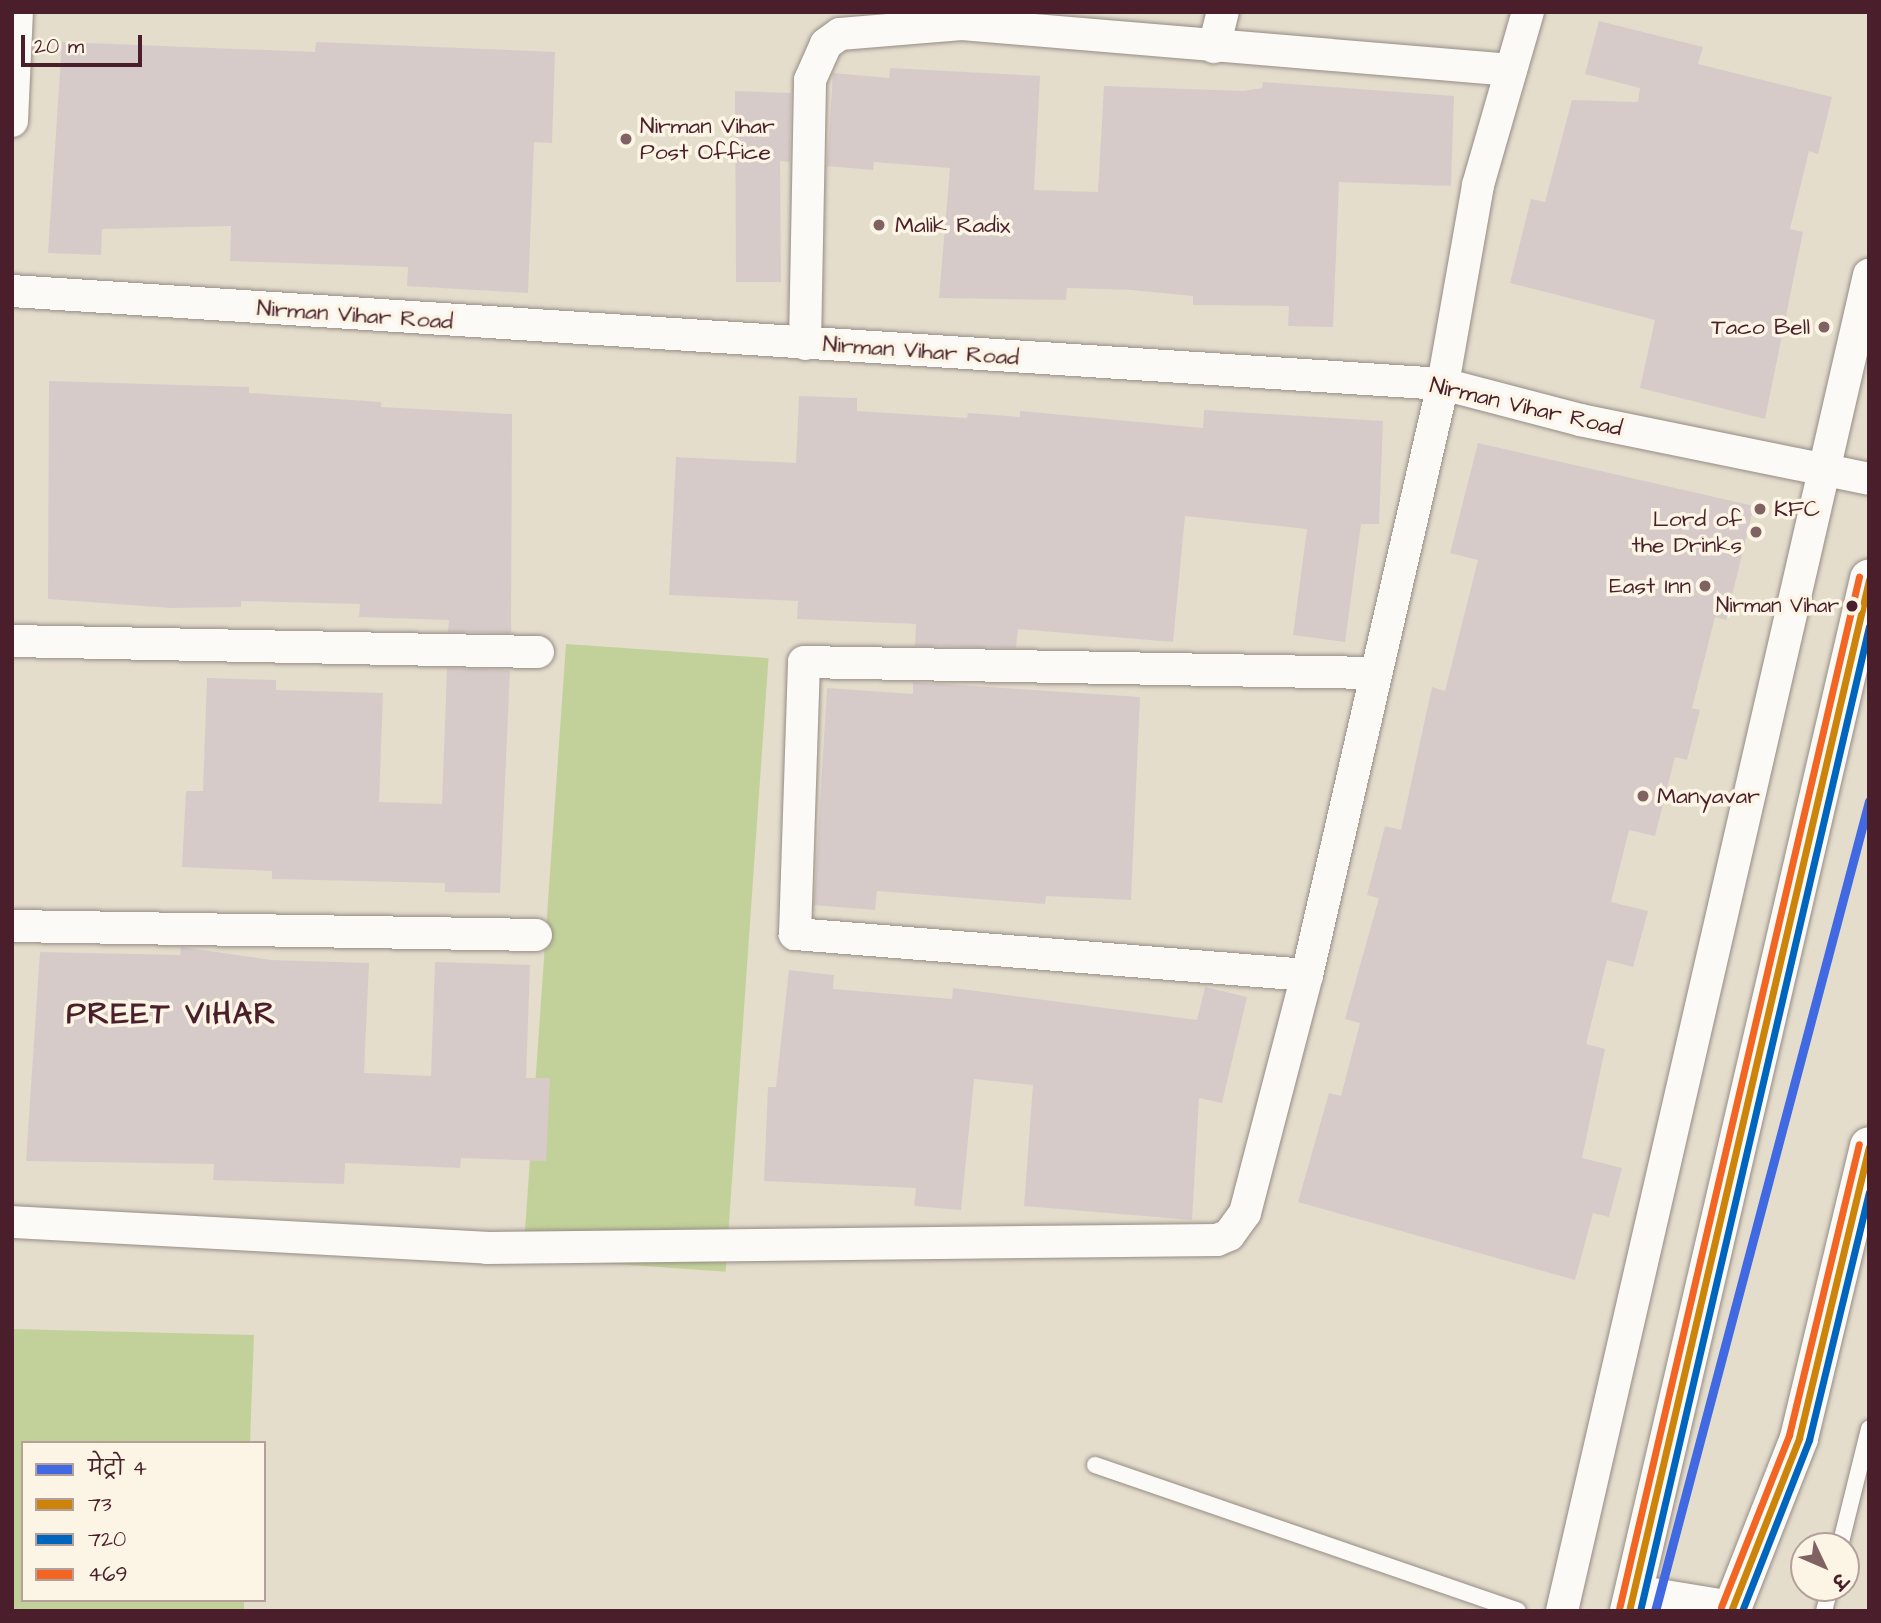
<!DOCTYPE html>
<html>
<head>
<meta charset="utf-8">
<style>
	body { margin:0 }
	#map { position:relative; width:1881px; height:1623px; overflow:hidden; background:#e4ddcc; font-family:"Architects Daughter","Playpen Sans Deva",sans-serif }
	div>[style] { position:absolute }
	.green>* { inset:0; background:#c2d199; transform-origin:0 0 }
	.building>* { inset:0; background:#d7cbc9 }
	.roads { filter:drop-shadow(0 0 2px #968c85) drop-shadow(0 0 2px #968c85) }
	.lane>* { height:16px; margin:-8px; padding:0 8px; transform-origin:8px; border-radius:8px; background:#fbfaf7 }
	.street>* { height:32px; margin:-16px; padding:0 16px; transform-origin:16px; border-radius:16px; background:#fbfaf7 }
	.secondary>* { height:38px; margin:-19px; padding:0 19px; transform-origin:19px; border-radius:19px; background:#fbfaf7 }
	.primary>* { height:38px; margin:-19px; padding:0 19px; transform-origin:19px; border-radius:19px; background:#fbfaf7 }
	.bus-1>* { height:7px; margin:-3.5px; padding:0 3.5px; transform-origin:3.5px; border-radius:3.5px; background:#cc840b }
	.bus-2>* { height:7px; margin:-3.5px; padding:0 3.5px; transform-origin:3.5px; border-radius:3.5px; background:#0065bd }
	.bus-3>* { height:7px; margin:-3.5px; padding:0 3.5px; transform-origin:3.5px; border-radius:3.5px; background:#f26522 }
	.metro-1>* { height:9px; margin:-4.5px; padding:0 4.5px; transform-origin:4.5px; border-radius:4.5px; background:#4169e1 }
	.dots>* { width:19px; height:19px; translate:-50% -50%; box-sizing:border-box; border:4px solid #fcf5e5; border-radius:50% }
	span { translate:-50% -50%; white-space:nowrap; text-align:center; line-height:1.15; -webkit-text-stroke:7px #fcf5e5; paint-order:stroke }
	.bus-label { font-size:21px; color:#4a1f2b }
	.right { translate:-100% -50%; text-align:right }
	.poi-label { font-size:23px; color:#4a1f2b }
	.left { translate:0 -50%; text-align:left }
	.street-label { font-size:23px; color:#4a1f2b }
	.district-label { font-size:30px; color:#4a1f2b; font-weight:700; letter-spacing:2px }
	.frame { position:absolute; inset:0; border:14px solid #4a1f2b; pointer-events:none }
	.legend { position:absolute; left:21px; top:1441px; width:245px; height:161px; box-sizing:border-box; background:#fcf5e5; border:2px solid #b59f9b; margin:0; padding:9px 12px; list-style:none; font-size:21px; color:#4a1f2b }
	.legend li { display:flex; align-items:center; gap:14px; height:35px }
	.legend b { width:35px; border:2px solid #b59f9b }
	.north { position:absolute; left:1790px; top:1532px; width:70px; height:70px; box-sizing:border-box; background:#fcf5e5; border:2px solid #b59f9b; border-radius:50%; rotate:134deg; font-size:19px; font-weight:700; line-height:28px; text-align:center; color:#4a1f2b }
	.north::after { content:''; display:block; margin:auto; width:24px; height:32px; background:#806263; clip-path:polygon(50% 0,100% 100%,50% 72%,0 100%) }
	.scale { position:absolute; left:21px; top:35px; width:121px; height:32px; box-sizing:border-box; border:4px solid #4a1f2b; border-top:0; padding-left:9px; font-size:21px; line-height:24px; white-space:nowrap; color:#4a1f2b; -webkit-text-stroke:5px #fcf5e5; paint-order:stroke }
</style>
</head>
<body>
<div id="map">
	<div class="green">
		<i style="left:566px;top:644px;width:203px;height:615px;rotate:4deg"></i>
		<i style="clip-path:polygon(12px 1329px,254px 1335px,250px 1443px,23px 1443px,23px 1600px,244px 1600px,244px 1611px,12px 1611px)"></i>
	</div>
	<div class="building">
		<i style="clip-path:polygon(1599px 21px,1703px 47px,1698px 64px,1832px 97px,1818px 154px,1809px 151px,1790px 229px,1803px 232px,1765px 419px,1640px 388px,1655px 320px,1510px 283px,1531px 199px,1545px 202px,1572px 100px,1638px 102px,1640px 88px,1585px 74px)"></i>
		<i style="clip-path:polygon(62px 42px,315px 52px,316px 42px,555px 52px,552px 143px,534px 142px,528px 293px,407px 286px,408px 267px,230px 261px,231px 226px,102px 229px,101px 255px,48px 253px)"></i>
		<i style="clip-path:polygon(890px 68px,1040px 76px,1034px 190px,1098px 192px,1104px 86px,1243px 91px,1262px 88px,1263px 82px,1454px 96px,1451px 186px,1339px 182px,1333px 327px,1288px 326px,1289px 306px,1193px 305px,1193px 296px,1132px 290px,1067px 288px,1066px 300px,939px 298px,950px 168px,874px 162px,873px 170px,827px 166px,833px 73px,889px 78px)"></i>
		<i style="clip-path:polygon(735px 91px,791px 93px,790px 162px,780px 161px,781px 282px,736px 282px)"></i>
		<i style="clip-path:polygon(49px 381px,249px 387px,249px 393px,381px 402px,381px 407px,512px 414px,511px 633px,448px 632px,449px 620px,359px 617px,360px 604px,241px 601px,241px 607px,172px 608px,48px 599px)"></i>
		<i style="clip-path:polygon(799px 396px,857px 398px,857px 411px,967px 418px,968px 413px,1020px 417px,1020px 411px,1203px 428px,1204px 410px,1383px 421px,1379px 524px,1361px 524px,1345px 642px,1293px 635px,1307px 529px,1185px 516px,1173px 642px,1018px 629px,1016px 648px,915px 646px,916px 624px,797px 619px,798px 601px,669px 595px,676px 457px,796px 463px)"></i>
		<i style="clip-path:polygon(1478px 443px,1754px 506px,1726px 620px,1715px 617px,1692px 708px,1700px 710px,1687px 760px,1675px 757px,1655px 836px,1629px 830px,1611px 902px,1648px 911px,1633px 967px,1607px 960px,1586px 1044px,1605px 1049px,1582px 1158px,1622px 1168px,1609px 1217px,1593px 1213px,1575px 1280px,1298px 1202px,1329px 1093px,1341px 1096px,1360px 1023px,1345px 1019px,1379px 898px,1367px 895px,1385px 826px,1401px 830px,1432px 687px,1445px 691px,1478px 560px,1450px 553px)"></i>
		<i style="clip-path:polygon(447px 668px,510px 670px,500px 893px,445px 892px,445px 883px,272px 879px,272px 871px,182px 867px,186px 791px,203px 791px,207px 678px,276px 680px,276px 690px,383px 693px,379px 802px,442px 804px)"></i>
		<i style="clip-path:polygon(913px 682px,1140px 697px,1131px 900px,1046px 896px,1045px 904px,877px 891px,875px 910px,814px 905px,827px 688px,913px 694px)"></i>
		<i style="clip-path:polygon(181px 947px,271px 960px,369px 963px,364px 1073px,431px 1076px,435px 962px,530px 965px,526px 1078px,550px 1078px,546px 1161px,461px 1158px,460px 1168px,345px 1163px,344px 1184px,213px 1180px,214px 1164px,26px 1161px,40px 952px,180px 955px)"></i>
		<i style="clip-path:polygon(789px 970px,834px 975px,833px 989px,952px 999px,953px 988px,1197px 1020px,1205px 987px,1247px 997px,1222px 1103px,1199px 1098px,1192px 1220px,1024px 1206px,1033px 1085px,974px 1079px,961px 1210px,914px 1206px,916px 1188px,764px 1181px,768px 1087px,776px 1087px)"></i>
	</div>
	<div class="roads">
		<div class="lane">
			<i style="left:1095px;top:1465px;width:447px;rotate:19deg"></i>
			<i style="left:1840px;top:1546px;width:121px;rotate:-76.1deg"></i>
			<i style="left:1824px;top:1611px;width:24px;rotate:-75deg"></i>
		</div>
		<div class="street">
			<i style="left:1214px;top:47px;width:36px;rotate:-76deg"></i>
			<i style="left:12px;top:121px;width:109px;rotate:-87.4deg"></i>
			<i style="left:12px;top:291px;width:1434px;rotate:3.72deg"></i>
			<i style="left:1443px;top:384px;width:142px;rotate:14.7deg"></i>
			<i style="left:1580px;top:420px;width:295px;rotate:11.5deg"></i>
			<i style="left:805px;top:344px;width:264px;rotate:-88.9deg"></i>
			<i style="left:810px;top:80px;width:39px;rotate:-66deg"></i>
			<i style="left:826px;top:44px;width:17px;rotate:-36deg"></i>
			<i style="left:840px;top:34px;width:122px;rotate:-4.7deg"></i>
			<i style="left:962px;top:24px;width:551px;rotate:4.79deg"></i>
			<i style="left:12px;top:641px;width:526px;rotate:1.2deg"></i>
			<i style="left:12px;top:926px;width:524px;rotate:0.98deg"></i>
			<i style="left:1307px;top:975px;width:514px;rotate:-175.42deg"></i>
			<i style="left:795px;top:934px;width:272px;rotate:-88.1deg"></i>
			<i style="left:804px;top:662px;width:568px;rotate:1.11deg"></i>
			<i style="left:12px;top:1222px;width:476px;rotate:3.1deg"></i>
			<i style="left:487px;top:1248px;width:730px;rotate:-0.63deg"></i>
			<i style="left:1217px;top:1240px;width:13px;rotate:-23deg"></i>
			<i style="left:1229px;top:1235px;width:27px;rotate:-54deg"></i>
			<i style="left:1245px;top:1213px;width:246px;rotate:-75.4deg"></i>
			<i style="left:1307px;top:975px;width:606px;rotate:-77.04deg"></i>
			<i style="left:1443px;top:384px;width:202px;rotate:-80deg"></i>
			<i style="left:1478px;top:185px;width:180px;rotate:-73.9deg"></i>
			<i style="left:1562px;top:1611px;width:1371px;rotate:-77.06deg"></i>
		</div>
		<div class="secondary">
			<i style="left:1634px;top:1594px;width:99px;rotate:9.3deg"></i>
		</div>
		<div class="primary">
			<i style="left:1629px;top:1611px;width:1060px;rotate:-76.91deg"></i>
			<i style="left:1731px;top:1611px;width:186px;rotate:-68.5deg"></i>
			<i style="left:1799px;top:1438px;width:300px;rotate:-76.5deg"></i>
		</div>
	</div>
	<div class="bus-1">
		<i style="left:1629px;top:1611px;width:1059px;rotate:-76.9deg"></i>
		<i style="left:1731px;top:1611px;width:186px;rotate:-68.5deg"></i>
		<i style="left:1799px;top:1438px;width:299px;rotate:-76.5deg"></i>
	</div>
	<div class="bus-2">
		<i style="left:1640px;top:1611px;width:1011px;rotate:-76.91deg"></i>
		<i style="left:1742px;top:1611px;width:184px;rotate:-68.6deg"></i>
		<i style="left:1809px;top:1440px;width:255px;rotate:-76.4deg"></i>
	</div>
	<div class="bus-3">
		<i style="left:1721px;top:1607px;width:185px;rotate:-68.4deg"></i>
		<i style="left:1789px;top:1435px;width:299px;rotate:-76.5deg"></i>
		<i style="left:1619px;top:1609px;width:1060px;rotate:-76.91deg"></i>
	</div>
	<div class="metro-1">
		<i style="left:1655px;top:1611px;width:838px;rotate:-75.2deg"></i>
	</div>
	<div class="dots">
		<i style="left:626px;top:139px;background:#806263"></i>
		<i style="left:879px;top:225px;background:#806263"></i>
		<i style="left:1824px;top:327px;background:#806263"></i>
		<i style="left:1760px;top:509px;background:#806263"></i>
		<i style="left:1756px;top:532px;background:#806263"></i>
		<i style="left:1705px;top:586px;background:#806263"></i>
		<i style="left:1852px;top:606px;background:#4a1f2b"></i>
		<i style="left:1643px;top:796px;background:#806263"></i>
	</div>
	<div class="bus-label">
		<span class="right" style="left:1839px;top:606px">Nirman Vihar</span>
	</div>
	<div class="poi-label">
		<span class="left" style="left:640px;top:139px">Nirman Vihar<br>Post Office</span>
		<span class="left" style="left:895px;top:225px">Malik Radix</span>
		<span class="right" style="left:1810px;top:327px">Taco Bell</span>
		<span class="left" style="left:1774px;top:509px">KFC</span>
		<span class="right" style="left:1742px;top:532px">Lord of<br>the Drinks</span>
		<span class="right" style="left:1691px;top:586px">East Inn</span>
		<span class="left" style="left:1657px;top:796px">Manyavar</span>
	</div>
	<div class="street-label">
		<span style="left:355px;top:315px;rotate:4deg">Nirman Vihar Road</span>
		<span style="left:921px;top:351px;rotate:4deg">Nirman Vihar Road</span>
		<span style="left:1526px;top:407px;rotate:13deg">Nirman Vihar Road</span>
	</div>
	<div class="district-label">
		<span style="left:172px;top:1014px">PREET VIHAR</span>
	</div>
	<div class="frame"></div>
	<ul class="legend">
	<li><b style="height:9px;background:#4169e1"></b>मेट्रो 4</li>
	<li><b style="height:9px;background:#cc840b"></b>73</li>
	<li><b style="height:9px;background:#0065bd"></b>720</li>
	<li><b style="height:9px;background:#f26522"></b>469</li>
	</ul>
	<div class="north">उ</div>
	<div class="scale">20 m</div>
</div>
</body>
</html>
